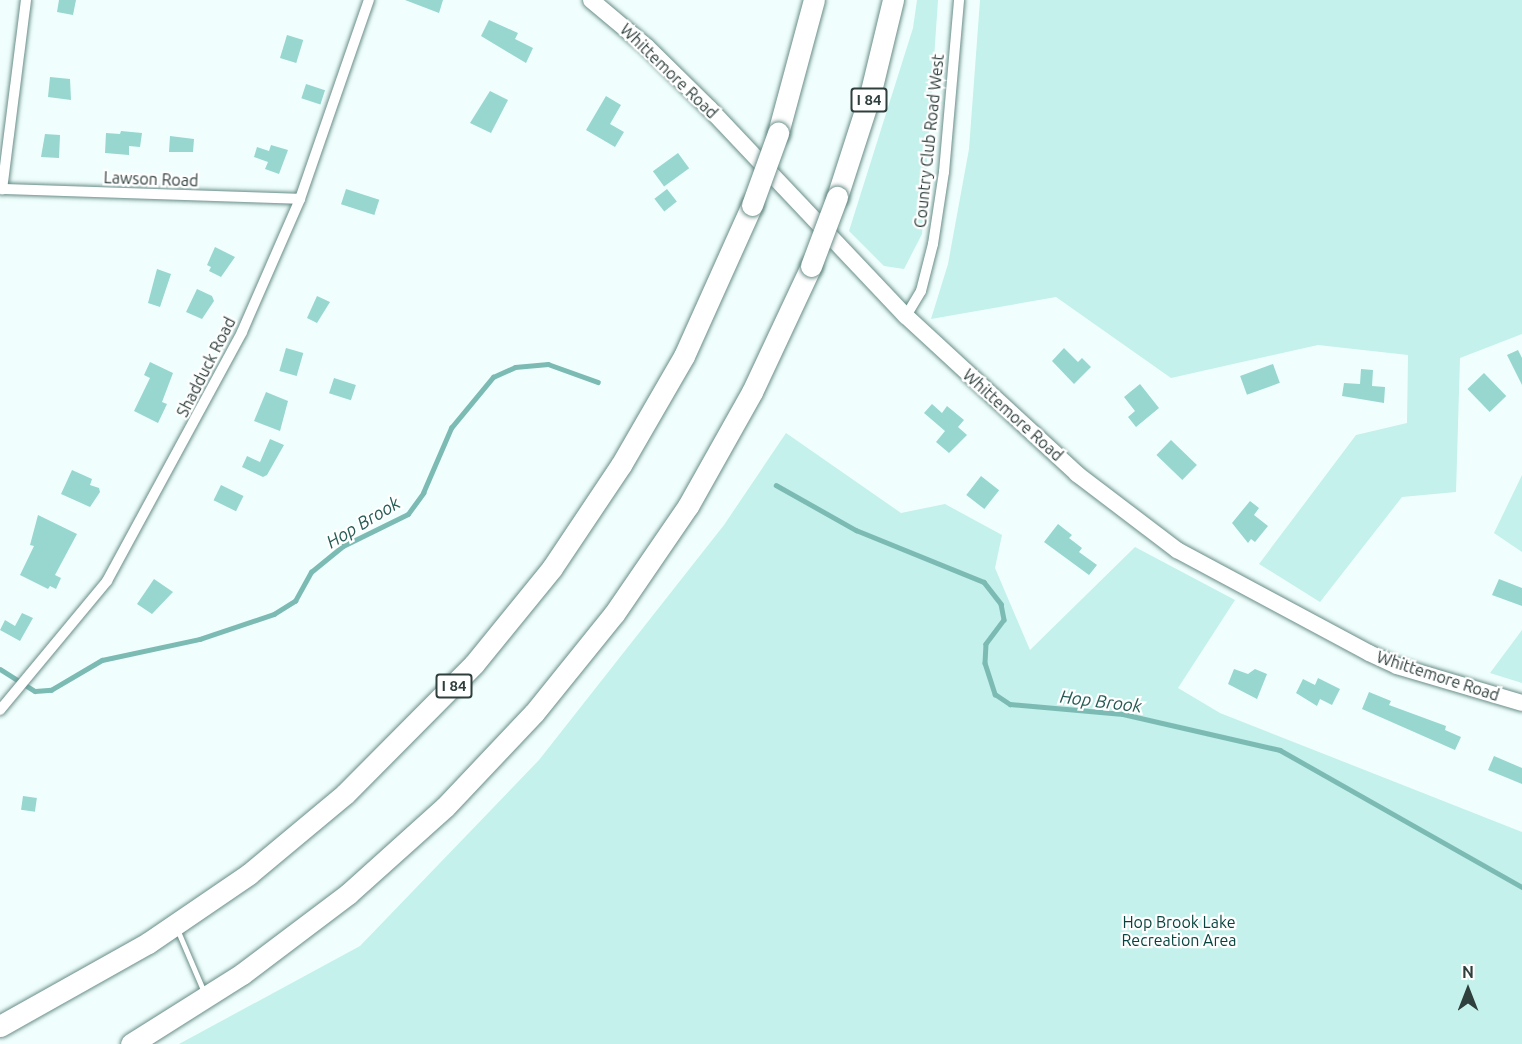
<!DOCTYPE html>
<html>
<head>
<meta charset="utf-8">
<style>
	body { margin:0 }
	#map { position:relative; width:1522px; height:1044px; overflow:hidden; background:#f0fffd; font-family:Ubuntu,sans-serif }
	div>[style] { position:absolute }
	.green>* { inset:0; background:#c4f1eb }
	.stream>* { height:4.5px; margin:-2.25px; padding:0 2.25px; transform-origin:2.25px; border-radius:2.25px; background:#7cbbb4 }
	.building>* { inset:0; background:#97d7cf; transform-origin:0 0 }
	.roads { filter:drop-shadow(0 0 2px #698d88) drop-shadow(0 0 2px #698d88) }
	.service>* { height:5px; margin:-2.5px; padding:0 2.5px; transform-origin:2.5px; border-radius:2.5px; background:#fff }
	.minor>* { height:10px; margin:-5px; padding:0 5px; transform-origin:5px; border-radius:5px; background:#fff }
	.secondary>* { height:16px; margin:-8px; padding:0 8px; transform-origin:8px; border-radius:8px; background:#fff }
	.motorway>* { height:21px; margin:-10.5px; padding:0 10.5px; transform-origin:10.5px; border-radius:10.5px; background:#fff }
	.bridges { filter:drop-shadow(0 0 2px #698d88) drop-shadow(0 0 2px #698d88) }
	.motorway-bridge>* { height:21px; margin:-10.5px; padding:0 10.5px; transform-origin:10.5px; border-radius:10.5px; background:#fff }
	span { translate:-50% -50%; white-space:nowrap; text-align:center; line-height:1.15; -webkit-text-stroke:4.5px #fff; paint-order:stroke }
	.shield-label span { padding:2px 4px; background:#fff; border:2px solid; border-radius:4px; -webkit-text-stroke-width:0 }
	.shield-label { font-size:15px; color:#2f3f3d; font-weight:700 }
	.street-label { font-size:16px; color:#2f3f3d }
	.park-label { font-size:16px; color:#07443f }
	.water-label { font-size:18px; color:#255b55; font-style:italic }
	.north { position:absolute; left:1438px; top:960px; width:60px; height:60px; -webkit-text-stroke:4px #fff; paint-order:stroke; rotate:0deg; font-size:16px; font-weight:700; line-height:24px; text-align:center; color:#2f3f3d }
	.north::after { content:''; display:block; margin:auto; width:21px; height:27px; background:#2f3f3d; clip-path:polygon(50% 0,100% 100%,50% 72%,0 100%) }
</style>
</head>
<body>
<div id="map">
	<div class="green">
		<i style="clip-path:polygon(917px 0,938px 0,922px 234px,904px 269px,884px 266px,849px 231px,913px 28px)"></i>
		<i style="clip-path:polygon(980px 0,1522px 0,1522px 334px,1460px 358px,1456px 492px,1402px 497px,1320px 602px,1259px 564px,1356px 435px,1407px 423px,1408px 355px,1318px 345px,1171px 378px,1056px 297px,931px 319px,948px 264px,969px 149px)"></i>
		<i style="clip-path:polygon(786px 433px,901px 513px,945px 504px,1002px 535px,995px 568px,1030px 650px,1135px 547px,1235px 600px,1178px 688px,1220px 713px,1522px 832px,1522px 1044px,179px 1044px,360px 946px,539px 760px,724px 525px)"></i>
		<i style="clip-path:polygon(1522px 475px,1522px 552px,1494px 533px)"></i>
		<i style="clip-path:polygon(1522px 628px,1522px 683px,1490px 673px,1522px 630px)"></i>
	</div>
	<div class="stream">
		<i style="left:776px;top:485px;width:92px;rotate:29.4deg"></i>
		<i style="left:856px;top:530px;width:138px;rotate:22.1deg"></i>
		<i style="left:984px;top:582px;width:28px;rotate:52deg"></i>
		<i style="left:1001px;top:604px;width:16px;rotate:79deg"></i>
		<i style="left:1004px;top:620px;width:30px;rotate:127deg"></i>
		<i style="left:986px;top:644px;width:19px;rotate:93deg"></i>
		<i style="left:985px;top:663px;width:33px;rotate:72deg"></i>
		<i style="left:995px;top:694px;width:18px;rotate:34deg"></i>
		<i style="left:1010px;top:704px;width:113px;rotate:5.1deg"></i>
		<i style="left:1123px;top:714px;width:161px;rotate:12.9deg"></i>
		<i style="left:1280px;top:750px;width:278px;rotate:29.5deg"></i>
		<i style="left:0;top:669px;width:41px;rotate:32.2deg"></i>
		<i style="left:35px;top:691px;width:16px;rotate:-4deg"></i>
		<i style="left:51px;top:690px;width:59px;rotate:-30.5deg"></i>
		<i style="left:102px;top:660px;width:100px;rotate:-12.1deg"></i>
		<i style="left:200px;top:639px;width:78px;rotate:-18.7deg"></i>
		<i style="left:274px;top:614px;width:25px;rotate:-32deg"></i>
		<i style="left:295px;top:601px;width:33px;rotate:-61deg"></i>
		<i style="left:311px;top:572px;width:41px;rotate:-39.1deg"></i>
		<i style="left:343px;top:546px;width:72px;rotate:-26.2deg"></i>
		<i style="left:408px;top:514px;width:26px;rotate:-54deg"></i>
		<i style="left:423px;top:493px;width:71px;rotate:-66.7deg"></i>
		<i style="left:451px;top:428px;width:66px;rotate:-50.5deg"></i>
		<i style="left:493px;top:377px;width:24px;rotate:-24deg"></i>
		<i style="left:515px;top:367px;width:33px;rotate:-5deg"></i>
		<i style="left:548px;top:364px;width:53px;rotate:19.8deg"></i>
	</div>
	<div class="building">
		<i style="clip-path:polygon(59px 0,76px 0,73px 15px,57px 12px)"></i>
		<i style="clip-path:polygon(405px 0,443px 0,439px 13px)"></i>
		<i style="clip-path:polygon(489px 20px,518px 33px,515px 39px,533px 48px,526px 63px,481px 36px)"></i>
		<i style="left:287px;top:35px;width:17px;height:24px;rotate:17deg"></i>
		<i style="clip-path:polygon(50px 77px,70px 79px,71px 100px,48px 97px)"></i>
		<i style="left:306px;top:84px;width:20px;height:15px;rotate:18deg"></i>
		<i style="clip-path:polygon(490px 91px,508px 100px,491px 133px,470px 123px)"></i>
		<i style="clip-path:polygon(606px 96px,621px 105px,610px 124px,624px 132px,615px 147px,586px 130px)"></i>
		<i style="clip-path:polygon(121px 131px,142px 133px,140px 147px,129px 146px,129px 155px,105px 153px,106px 133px,120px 134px)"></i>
		<i style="clip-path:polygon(45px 134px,60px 135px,59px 158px,41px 157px)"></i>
		<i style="clip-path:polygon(170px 136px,194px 139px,193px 152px,169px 152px)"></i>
		<i style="clip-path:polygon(271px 145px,288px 150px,279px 174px,265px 169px,268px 162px,254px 157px,257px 147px,269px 151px)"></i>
		<i style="left:678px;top:153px;width:19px;height:31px;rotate:54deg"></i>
		<i style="left:346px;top:189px;width:35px;height:16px;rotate:18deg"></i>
		<i style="left:667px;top:189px;width:16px;height:16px;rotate:52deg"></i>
		<i style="clip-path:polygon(215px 247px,235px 257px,221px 277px,209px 271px,211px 267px,207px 265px)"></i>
		<i style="clip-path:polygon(157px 269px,171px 274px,160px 307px,148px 303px)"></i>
		<i style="clip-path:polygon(197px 289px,212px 296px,214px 301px,202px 319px,186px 312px)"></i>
		<i style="clip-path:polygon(317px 296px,330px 302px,317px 323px,307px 318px)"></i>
		<i style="left:286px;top:348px;width:18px;height:24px;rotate:16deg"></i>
		<i style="clip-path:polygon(1064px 348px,1078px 362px,1082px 358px,1091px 367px,1074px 384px,1052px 361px)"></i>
		<i style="clip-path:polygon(1518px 350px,1522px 358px,1522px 385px,1507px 355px)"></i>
		<i style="clip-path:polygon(150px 362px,173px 373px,162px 402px,167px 404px,158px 423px,134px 411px,150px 378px,144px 375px)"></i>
		<i style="left:1273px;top:364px;width:20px;height:35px;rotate:70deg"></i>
		<i style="clip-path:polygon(1361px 369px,1373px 370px,1372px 386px,1385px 387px,1384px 403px,1342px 396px,1344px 383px,1360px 384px)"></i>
		<i style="left:1484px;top:373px;width:32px;height:23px;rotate:46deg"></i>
		<i style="left:334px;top:378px;width:23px;height:16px;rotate:18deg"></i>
		<i style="clip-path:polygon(1140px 384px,1159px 408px,1136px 427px,1128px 417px,1135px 411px,1124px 397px)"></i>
		<i style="clip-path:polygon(266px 392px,288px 401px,280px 431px,254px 421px)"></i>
		<i style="clip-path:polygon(932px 404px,942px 413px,947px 406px,964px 420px,958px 427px,967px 435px,949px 453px,936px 442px,945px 431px,924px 413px)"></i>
		<i style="clip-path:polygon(270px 439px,284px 445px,267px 475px,263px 477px,242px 467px,247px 456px,260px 462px)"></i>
		<i style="left:1171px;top:440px;width:36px;height:21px;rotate:44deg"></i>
		<i style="clip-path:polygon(72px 470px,92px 479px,90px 485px,99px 488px,100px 492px,90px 507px,61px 494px)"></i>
		<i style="left:981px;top:476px;width:23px;height:24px;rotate:38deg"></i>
		<i style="left:221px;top:485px;width:25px;height:17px;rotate:26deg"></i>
		<i style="clip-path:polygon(1250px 501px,1259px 508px,1254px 515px,1268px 526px,1255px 542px,1251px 539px,1248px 543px,1232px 523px)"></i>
		<i style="clip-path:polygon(38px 515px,77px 534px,55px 575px,61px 578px,56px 589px,50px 586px,48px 589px,20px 575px,34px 546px,30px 545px)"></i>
		<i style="clip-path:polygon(1058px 524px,1072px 535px,1069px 538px,1082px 548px,1079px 552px,1097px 565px,1089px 575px,1044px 542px)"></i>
		<i style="clip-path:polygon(154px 579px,173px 592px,152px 614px,137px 604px)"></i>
		<i style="clip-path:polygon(1499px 579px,1522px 588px,1522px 606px,1492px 595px)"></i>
		<i style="clip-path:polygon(22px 613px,33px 618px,20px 641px,0 630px,5px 620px,15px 626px)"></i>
		<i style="clip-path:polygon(1234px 669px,1248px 674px,1255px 669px,1267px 674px,1257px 699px,1228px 684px)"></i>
		<i style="clip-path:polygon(1318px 678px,1340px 689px,1332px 705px,1320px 699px,1317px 706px,1296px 693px,1303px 679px,1315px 685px)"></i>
		<i style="clip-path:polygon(1369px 692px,1391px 701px,1389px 705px,1446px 726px,1445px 730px,1461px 737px,1455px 750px,1362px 709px)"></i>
		<i style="clip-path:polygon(1494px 756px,1522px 768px,1522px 784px,1488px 770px)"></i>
		<i style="left:23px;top:796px;width:14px;height:14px;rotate:8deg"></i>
	</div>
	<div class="roads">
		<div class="service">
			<i style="left:177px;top:929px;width:69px;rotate:66.8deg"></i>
		</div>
		<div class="minor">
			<i style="left:26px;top:0;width:191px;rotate:97.2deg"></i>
			<i style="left:2px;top:189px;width:298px;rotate:1.9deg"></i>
			<i style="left:906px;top:316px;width:29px;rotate:-59deg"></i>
			<i style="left:921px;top:291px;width:49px;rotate:-75.7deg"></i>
			<i style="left:933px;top:244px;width:73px;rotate:-81.3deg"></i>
			<i style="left:944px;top:172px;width:173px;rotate:-85deg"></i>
			<i style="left:0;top:710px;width:168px;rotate:-50.3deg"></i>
			<i style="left:107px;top:581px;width:283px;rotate:-61.5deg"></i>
			<i style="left:242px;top:332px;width:145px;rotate:-66.4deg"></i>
			<i style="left:300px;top:199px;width:211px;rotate:-70.9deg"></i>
		</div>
		<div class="secondary">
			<i style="left:591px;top:0;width:73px;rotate:40deg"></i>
			<i style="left:647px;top:47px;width:88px;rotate:44.5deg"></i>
			<i style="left:710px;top:109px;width:285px;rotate:46.6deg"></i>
			<i style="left:906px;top:316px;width:233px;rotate:42.7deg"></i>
			<i style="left:1077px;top:474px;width:126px;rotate:37.2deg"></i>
			<i style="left:1177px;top:550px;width:218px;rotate:28.2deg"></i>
			<i style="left:1369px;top:653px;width:31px;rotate:25deg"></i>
			<i style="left:1397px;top:666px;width:130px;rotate:16.5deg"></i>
		</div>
		<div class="motorway">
			<i style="left:778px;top:133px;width:138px;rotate:-74.9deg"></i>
			<i style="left:837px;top:197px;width:107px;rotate:-72.1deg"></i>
			<i style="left:870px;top:95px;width:98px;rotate:-76.4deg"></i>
			<i style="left:0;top:1026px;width:170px;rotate:-29.3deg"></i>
			<i style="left:148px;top:943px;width:122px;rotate:-34.3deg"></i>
			<i style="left:249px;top:874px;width:125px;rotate:-39.8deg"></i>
			<i style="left:345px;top:794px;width:183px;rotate:-45.2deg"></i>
			<i style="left:474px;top:664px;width:124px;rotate:-50.9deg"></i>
			<i style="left:552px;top:568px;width:124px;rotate:-56.2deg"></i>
			<i style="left:621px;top:465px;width:126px;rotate:-60deg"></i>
			<i style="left:684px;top:356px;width:166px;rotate:-65.8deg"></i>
			<i style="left:131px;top:1044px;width:131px;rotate:-32.2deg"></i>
			<i style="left:242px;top:974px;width:133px;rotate:-37deg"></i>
			<i style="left:348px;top:894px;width:130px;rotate:-41.9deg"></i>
			<i style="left:445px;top:807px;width:129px;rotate:-46.6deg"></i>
			<i style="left:534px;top:713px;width:127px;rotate:-51.1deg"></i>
			<i style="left:614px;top:614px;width:131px;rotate:-55.6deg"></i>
			<i style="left:688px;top:506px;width:131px;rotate:-60.7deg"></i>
			<i style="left:752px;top:392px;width:139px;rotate:-64.9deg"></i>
		</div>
	</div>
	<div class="bridges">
		<div class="motorway-bridge">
			<i style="left:752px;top:205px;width:77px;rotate:-70.1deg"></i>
			<i style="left:811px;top:266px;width:74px;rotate:-69.4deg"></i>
		</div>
	</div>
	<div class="shield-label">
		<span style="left:869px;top:100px">I 84</span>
		<span style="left:454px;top:686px">I 84</span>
	</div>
	<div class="street-label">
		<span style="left:669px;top:71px;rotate:44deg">Whittemore Road</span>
		<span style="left:929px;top:141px;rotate:-84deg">Country Club Road West</span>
		<span style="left:151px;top:179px;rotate:2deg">Lawson Road</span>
		<span style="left:206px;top:367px;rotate:-63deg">Shadduck Road</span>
		<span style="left:1013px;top:415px;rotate:42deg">Whittemore Road</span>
		<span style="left:1438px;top:676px;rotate:18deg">Whittemore Road</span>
	</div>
	<div class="park-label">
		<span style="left:1179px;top:931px">Hop Brook Lake<br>Recreation Area</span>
	</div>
	<div class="water-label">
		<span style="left:363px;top:522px;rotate:-31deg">Hop Brook</span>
		<span style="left:1101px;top:701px;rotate:7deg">Hop Brook</span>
	</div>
	<div class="north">N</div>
</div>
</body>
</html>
